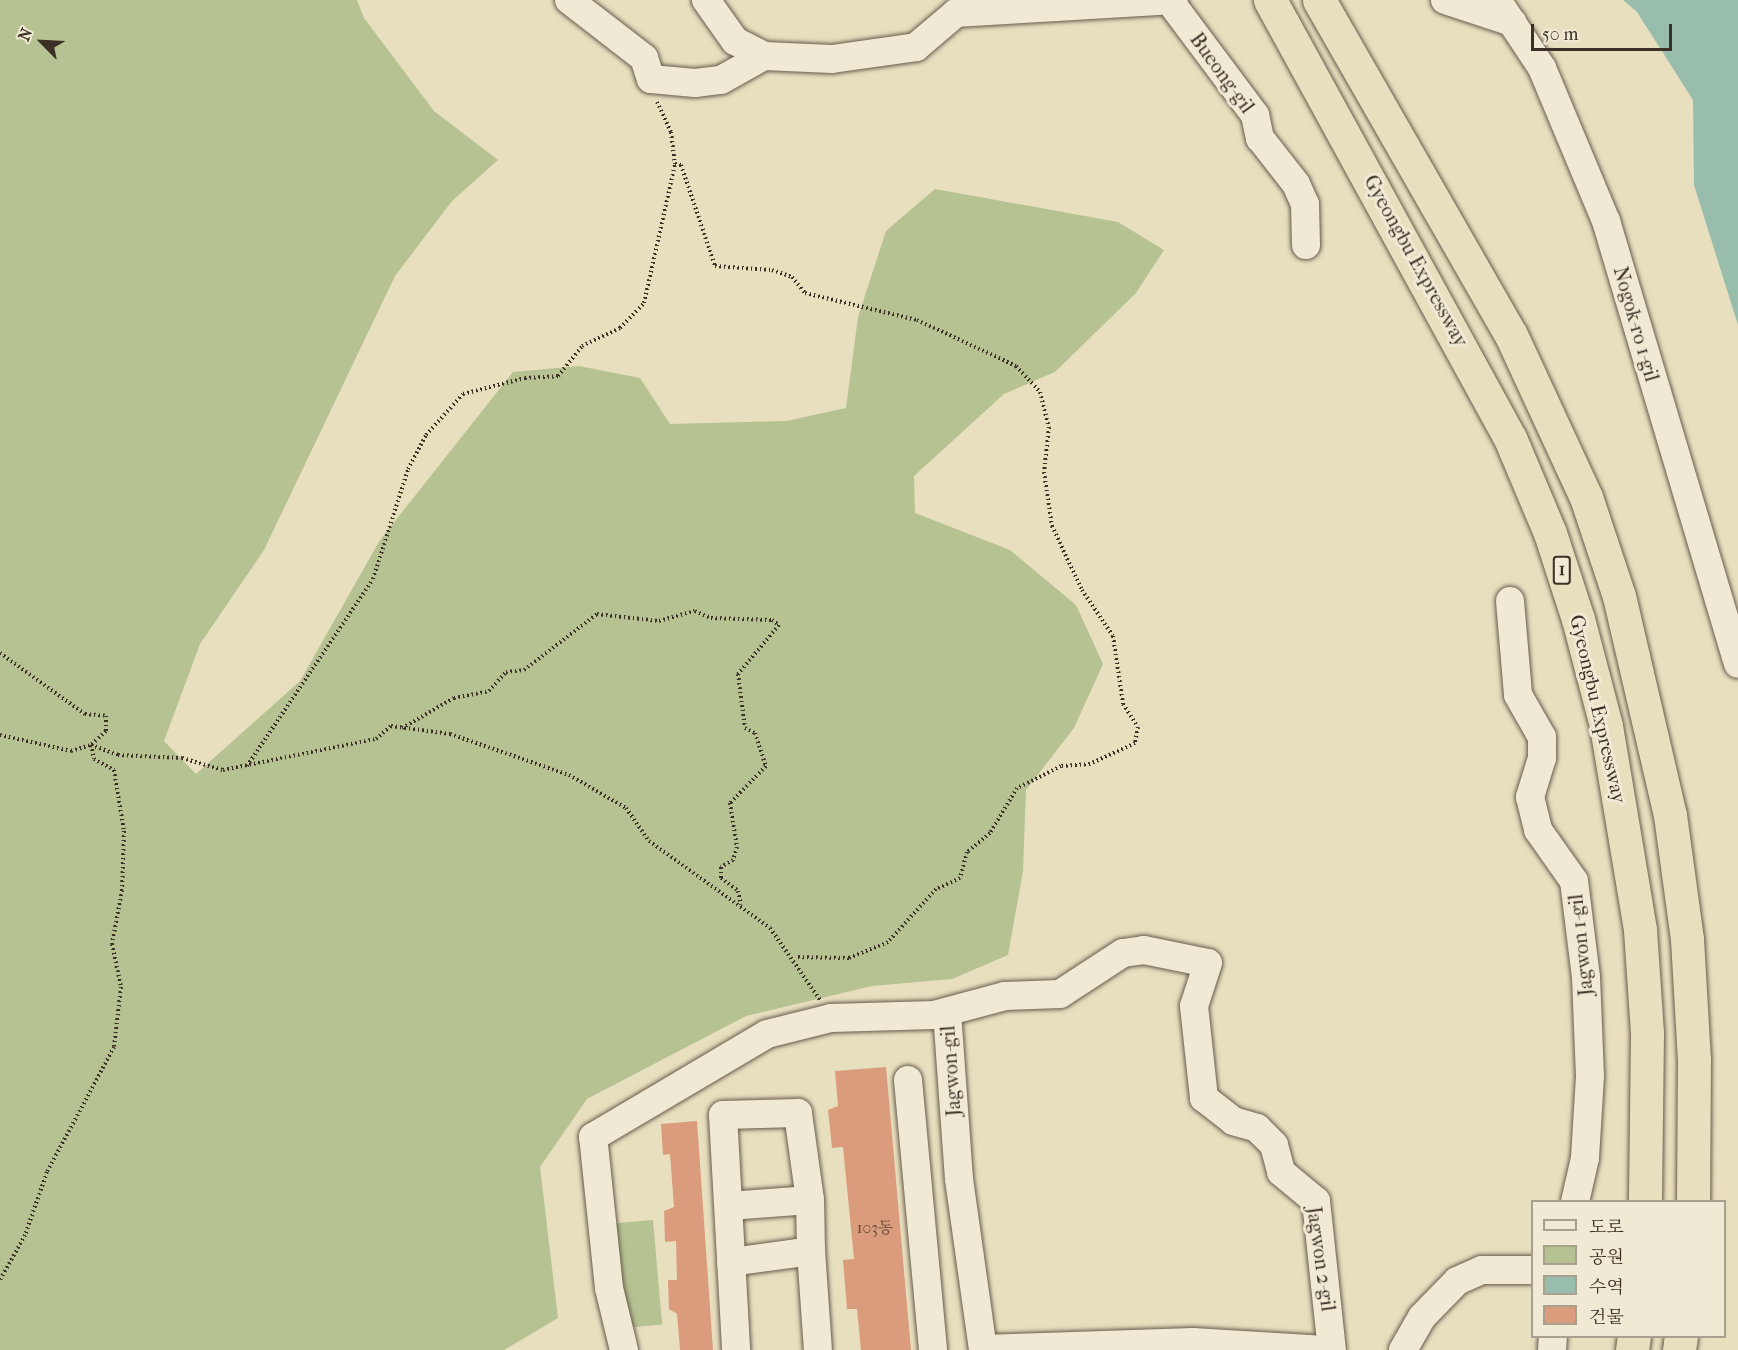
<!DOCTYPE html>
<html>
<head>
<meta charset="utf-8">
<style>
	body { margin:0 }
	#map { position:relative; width:1738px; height:1350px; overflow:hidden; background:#e8dfbf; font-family:"IM FELL French Canon","Noto Serif KR",serif }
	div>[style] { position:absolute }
	.green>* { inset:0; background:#b6c292; transform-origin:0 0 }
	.water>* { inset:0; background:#98bdac }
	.building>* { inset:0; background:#da9c7c }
	.path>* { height:4px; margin-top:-2px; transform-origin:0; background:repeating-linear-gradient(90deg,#3c3026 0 1.5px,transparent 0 4.5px) }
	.roads { filter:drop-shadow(0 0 2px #675c4c) drop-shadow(0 0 2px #675c4c) }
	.minor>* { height:28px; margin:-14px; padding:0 14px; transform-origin:14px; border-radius:14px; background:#f0ead5 }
	.highway>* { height:33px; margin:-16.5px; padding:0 16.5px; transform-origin:16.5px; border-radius:16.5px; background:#e8dfbf }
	span { translate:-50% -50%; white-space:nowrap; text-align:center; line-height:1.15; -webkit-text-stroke:6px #f0ead5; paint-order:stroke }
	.number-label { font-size:16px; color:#644b3c }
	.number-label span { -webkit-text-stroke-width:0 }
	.shield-label span { padding:2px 4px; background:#f0ead5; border:2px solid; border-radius:4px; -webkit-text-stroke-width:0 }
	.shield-label { font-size:18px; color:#3c3026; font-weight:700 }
	.street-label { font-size:20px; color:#3c3026 }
	.legend { position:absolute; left:1531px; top:1200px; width:195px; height:138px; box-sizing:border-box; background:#f0ead5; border:2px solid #a8a08f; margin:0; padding:8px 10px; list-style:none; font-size:18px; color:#3c3026 }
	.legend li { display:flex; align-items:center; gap:12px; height:30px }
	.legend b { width:30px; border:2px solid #a8a08f }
	.north { position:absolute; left:12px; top:12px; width:60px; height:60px; -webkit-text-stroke:4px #f0ead5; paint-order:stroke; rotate:294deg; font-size:16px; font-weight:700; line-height:24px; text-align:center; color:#3c3026 }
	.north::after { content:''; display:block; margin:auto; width:21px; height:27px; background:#3c3026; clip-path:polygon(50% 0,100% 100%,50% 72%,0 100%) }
	.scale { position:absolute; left:1531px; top:24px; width:141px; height:27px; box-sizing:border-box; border:3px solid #3c3026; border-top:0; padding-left:8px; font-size:18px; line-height:21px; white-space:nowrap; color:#3c3026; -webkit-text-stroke:4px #f0ead5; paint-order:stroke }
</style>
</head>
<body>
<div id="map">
	<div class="green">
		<i style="clip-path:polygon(0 0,357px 0,364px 18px,434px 111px,498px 160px,452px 201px,395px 276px,264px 550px,200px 644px,164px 741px,196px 774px,300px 681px,380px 540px,513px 372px,579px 366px,640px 378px,670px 424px,786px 421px,846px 408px,858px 317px,886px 231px,935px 189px,1118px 222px,1164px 250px,1136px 293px,1055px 372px,1004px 394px,914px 476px,915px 513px,1010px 550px,1076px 605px,1103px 664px,1074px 728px,1026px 790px,1023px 871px,1008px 955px,952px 979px,872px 986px,746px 1016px,587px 1099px,540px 1167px,558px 1318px,504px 1350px,0 1350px)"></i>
		<i style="left:653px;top:1220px;width:105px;height:38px;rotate:85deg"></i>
	</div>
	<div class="water">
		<i style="clip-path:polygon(1623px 0,1738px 0,1738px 325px,1694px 185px,1693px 100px,1637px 12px)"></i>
	</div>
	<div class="building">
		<i style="clip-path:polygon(886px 1067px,911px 1350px,861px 1350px,857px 1309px,847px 1309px,843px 1260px,854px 1259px,843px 1147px,832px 1148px,828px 1110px,838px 1106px,835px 1071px)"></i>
		<i style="clip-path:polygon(697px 1121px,713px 1350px,680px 1350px,677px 1314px,669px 1309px,668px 1280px,677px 1280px,676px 1241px,665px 1242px,664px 1211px,674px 1207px,670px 1154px,663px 1155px,661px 1124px)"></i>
	</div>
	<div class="path">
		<i style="left:657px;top:102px;width:33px;rotate:65deg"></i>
		<i style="left:671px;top:132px;width:32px;rotate:83deg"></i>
		<i style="left:0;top:653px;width:105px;rotate:35.7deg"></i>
		<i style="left:85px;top:714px;width:21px;rotate:5deg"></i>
		<i style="left:106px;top:716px;width:15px;rotate:90deg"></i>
		<i style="left:106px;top:731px;width:21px;rotate:137deg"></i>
		<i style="left:91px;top:745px;width:14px;rotate:78deg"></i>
		<i style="left:94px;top:759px;width:23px;rotate:29deg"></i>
		<i style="left:114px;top:770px;width:62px;rotate:80.7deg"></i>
		<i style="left:124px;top:831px;width:59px;rotate:91.9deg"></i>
		<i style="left:122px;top:890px;width:55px;rotate:100.5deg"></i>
		<i style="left:112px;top:944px;width:44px;rotate:78.2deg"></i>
		<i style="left:121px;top:987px;width:60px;rotate:96.7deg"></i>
		<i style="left:114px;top:1047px;width:142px;rotate:118.2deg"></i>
		<i style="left:47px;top:1172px;width:67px;rotate:109.2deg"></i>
		<i style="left:25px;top:1235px;width:51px;rotate:119.1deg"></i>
		<i style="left:402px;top:728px;width:60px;rotate:-30deg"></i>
		<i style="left:454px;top:698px;width:36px;rotate:-11deg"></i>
		<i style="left:489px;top:691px;width:25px;rotate:-48deg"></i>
		<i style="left:506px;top:672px;width:18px;rotate:-6deg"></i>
		<i style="left:524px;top:670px;width:92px;rotate:-37.5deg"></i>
		<i style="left:597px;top:614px;width:62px;rotate:6.4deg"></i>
		<i style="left:659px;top:621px;width:37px;rotate:-16deg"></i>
		<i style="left:695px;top:611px;width:17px;rotate:24deg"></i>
		<i style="left:711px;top:618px;width:61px;rotate:1.9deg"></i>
		<i style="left:772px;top:620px;width:9px;rotate:36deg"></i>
		<i style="left:779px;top:625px;width:64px;rotate:129.9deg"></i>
		<i style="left:738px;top:674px;width:54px;rotate:82.6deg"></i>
		<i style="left:745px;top:728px;width:11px;rotate:27deg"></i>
		<i style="left:755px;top:733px;width:35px;rotate:72deg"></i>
		<i style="left:766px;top:766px;width:52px;rotate:134.2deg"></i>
		<i style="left:730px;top:803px;width:45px;rotate:81deg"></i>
		<i style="left:737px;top:847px;width:14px;rotate:107deg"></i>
		<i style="left:733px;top:860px;width:14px;rotate:150deg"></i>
		<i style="left:721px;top:867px;width:11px;rotate:90deg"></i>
		<i style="left:721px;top:878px;width:21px;rotate:37deg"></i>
		<i style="left:738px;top:891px;width:14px;rotate:78deg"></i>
		<i style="left:0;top:735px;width:73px;rotate:12.7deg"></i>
		<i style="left:71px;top:751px;width:21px;rotate:-17deg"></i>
		<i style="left:91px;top:745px;width:29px;rotate:20deg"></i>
		<i style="left:118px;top:755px;width:64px;rotate:2.7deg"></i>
		<i style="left:182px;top:758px;width:43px;rotate:16.3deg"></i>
		<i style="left:223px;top:770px;width:156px;rotate:-11.5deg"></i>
		<i style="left:376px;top:739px;width:20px;rotate:-41deg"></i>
		<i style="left:391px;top:726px;width:60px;rotate:7.7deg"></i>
		<i style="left:450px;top:734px;width:126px;rotate:19deg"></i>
		<i style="left:569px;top:775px;width:66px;rotate:30.1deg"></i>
		<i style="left:626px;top:808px;width:40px;rotate:55.1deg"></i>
		<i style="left:649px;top:841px;width:149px;rotate:35.7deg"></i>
		<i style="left:770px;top:928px;width:88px;rotate:55.2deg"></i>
		<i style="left:247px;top:766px;width:225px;rotate:-56deg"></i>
		<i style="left:373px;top:579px;width:115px;rotate:-72.3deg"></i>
		<i style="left:408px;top:469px;width:38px;rotate:-62deg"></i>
		<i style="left:426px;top:435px;width:55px;rotate:-47.9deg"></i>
		<i style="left:463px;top:394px;width:64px;rotate:-14.5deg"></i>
		<i style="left:525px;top:378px;width:33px;rotate:-3deg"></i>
		<i style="left:558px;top:376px;width:38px;rotate:-51deg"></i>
		<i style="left:582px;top:346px;width:42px;rotate:-25.3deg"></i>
		<i style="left:620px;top:328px;width:35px;rotate:-46deg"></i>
		<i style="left:644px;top:303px;width:142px;rotate:-77.4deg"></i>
		<i style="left:675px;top:164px;width:6px;rotate:9deg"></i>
		<i style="left:681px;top:165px;width:107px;rotate:71.4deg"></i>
		<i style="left:715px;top:266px;width:57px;rotate:4deg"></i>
		<i style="left:772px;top:270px;width:21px;rotate:19deg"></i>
		<i style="left:792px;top:277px;width:21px;rotate:51deg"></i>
		<i style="left:805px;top:293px;width:115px;rotate:13.6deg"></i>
		<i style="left:917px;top:320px;width:109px;rotate:24.9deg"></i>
		<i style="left:1016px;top:366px;width:35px;rotate:47deg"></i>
		<i style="left:1040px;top:392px;width:36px;rotate:76deg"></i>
		<i style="left:1049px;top:427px;width:45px;rotate:96.3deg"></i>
		<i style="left:1044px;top:472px;width:55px;rotate:81.6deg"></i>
		<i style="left:1052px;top:526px;width:71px;rotate:64.9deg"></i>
		<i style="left:1082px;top:590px;width:55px;rotate:56deg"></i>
		<i style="left:1113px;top:636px;width:69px;rotate:81.6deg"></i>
		<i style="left:1123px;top:704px;width:27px;rotate:57deg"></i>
		<i style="left:1138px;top:727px;width:16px;rotate:101deg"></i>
		<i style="left:1135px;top:743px;width:50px;rotate:155deg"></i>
		<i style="left:1090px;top:764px;width:29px;rotate:176deg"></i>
		<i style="left:1061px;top:766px;width:49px;rotate:153.4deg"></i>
		<i style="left:1017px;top:788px;width:52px;rotate:121deg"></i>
		<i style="left:990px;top:833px;width:30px;rotate:140deg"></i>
		<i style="left:967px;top:852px;width:27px;rotate:105deg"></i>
		<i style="left:960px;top:878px;width:26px;rotate:155deg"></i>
		<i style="left:936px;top:889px;width:72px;rotate:132.2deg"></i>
		<i style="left:888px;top:942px;width:42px;rotate:157.7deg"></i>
		<i style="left:849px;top:958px;width:53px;rotate:-178.9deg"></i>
	</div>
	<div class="roads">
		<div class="minor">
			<i style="left:569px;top:0;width:95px;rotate:37.7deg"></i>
			<i style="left:644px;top:58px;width:22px;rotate:72deg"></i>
			<i style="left:651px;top:79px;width:44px;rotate:5.2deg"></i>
			<i style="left:695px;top:83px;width:26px;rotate:-7deg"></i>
			<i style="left:721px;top:80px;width:49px;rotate:-29.2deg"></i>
			<i style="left:764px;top:56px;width:68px;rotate:2.5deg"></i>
			<i style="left:832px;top:59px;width:85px;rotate:-8.1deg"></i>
			<i style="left:916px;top:47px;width:52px;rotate:-40.4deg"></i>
			<i style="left:956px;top:13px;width:218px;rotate:-3.4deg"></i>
			<i style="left:706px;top:0;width:50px;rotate:54.7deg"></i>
			<i style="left:735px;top:41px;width:33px;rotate:27deg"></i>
			<i style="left:1169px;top:0;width:144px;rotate:53.2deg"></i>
			<i style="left:1255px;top:115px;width:24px;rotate:78deg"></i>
			<i style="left:1260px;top:138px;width:58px;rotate:52deg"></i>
			<i style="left:1296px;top:184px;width:22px;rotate:66deg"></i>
			<i style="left:1305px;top:204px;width:41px;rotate:88.6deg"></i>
			<i style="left:1445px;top:0;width:71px;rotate:18.2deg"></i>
			<i style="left:1497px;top:0;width:82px;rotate:56.5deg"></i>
			<i style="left:1542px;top:68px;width:166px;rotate:67.3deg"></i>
			<i style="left:1606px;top:221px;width:462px;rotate:73.4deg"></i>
			<i style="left:1510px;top:601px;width:94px;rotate:85.1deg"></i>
			<i style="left:1518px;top:695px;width:48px;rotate:60.3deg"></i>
			<i style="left:1542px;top:737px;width:21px;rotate:90deg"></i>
			<i style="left:1542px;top:758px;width:41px;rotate:107.1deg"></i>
			<i style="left:1530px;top:797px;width:34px;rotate:76deg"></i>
			<i style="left:1538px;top:830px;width:62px;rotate:54.8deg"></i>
			<i style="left:1574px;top:881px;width:97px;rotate:82.9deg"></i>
			<i style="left:1586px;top:977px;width:99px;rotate:87.7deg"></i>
			<i style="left:1590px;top:1076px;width:82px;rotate:93.5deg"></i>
			<i style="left:1585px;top:1158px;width:45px;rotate:102.8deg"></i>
			<i style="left:947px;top:1012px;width:167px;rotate:85.9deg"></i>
			<i style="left:959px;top:1179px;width:172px;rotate:82deg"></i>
			<i style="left:983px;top:1349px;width:210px;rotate:-1.9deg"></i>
			<i style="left:1193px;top:1342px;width:132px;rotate:3.5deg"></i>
			<i style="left:908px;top:1080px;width:271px;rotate:84.7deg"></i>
			<i style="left:729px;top:1206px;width:81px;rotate:-4.2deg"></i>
			<i style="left:810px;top:1200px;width:88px;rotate:-97.9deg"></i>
			<i style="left:798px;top:1113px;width:75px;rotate:178.5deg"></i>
			<i style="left:723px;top:1115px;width:235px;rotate:86.8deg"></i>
			<i style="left:811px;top:1251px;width:99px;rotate:86deg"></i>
			<i style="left:731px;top:1262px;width:81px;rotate:-7.8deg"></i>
			<i style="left:811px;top:1251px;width:51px;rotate:-91.1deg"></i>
			<i style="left:624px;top:1350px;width:64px;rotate:-103.6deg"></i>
			<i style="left:609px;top:1288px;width:152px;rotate:-96deg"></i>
			<i style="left:593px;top:1137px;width:202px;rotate:-30.6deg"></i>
			<i style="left:767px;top:1034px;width:66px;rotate:-14deg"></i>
			<i style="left:831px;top:1018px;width:103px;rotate:-1.7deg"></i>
			<i style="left:934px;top:1015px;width:73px;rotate:-15deg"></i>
			<i style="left:1005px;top:996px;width:55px;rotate:-2.1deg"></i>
			<i style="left:1060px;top:994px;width:75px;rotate:-33.1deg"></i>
			<i style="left:1123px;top:953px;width:21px;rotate:-8deg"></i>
			<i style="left:1144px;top:950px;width:65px;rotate:11.5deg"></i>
			<i style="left:1208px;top:963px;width:45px;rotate:108deg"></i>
			<i style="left:1194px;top:1006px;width:93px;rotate:83.8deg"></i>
			<i style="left:1204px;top:1098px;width:37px;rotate:38deg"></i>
			<i style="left:1233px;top:1121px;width:25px;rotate:16deg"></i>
			<i style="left:1257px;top:1128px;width:24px;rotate:45deg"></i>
			<i style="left:1274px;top:1145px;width:28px;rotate:75deg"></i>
			<i style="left:1281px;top:1172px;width:45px;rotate:39.6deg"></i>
			<i style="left:1316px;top:1201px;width:150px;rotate:83.9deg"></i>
			<i style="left:1403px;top:1350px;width:38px;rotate:-60deg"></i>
			<i style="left:1422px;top:1317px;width:50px;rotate:-45.8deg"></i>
			<i style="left:1457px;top:1281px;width:27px;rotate:-24deg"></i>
			<i style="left:1482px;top:1270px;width:50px"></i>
			<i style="left:1552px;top:1350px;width:14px;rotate:-86deg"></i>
		</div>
		<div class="highway">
			<i style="left:1270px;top:0;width:499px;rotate:61.3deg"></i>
			<i style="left:1510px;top:438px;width:103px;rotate:67.2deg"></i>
			<i style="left:1550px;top:533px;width:90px;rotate:72deg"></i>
			<i style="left:1578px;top:619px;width:111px;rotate:75.3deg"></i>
			<i style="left:1606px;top:726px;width:207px;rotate:80.5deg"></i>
			<i style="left:1640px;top:930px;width:104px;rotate:86.1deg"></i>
			<i style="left:1647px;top:1034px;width:168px;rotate:90.7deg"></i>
			<i style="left:1319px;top:0;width:386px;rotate:60.2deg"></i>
			<i style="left:1511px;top:335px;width:179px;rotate:65.2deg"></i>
			<i style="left:1586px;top:497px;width:104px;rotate:71.6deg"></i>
			<i style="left:1619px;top:596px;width:225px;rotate:76.9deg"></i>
			<i style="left:1670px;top:815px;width:125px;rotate:82.2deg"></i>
			<i style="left:1687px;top:939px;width:120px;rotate:86.7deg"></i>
			<i style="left:1694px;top:1059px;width:143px;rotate:90.4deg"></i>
			<i style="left:1632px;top:1350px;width:14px;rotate:-82deg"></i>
			<i style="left:1679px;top:1350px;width:14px;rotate:-82deg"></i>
		</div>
	</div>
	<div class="number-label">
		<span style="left:875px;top:1228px">103동</span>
	</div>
	<div class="shield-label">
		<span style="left:1562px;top:570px">1</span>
	</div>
	<div class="street-label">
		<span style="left:1222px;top:73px;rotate:54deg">Bueong-gil</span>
		<span style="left:1416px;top:261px;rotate:61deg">Gyeongbu Expressway</span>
		<span style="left:1636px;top:324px;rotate:74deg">Nogok-ro 1-gil</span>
		<span style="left:1598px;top:709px;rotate:77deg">Gyeongbu Expressway</span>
		<span style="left:1581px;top:945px;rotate:-96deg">Jagwon 1-gil</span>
		<span style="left:951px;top:1071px;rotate:-94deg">Jagwon-gil</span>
		<span style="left:1321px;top:1259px;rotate:82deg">Jagwon 2-gil</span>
	</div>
	<ul class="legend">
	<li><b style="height:8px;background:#f0ead5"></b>도로</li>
	<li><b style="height:16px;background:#b6c292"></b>공원</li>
	<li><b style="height:16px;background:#98bdac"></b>수역</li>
	<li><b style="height:16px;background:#da9c7c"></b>건물</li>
	</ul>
	<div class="north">N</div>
	<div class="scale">50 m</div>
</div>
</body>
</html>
